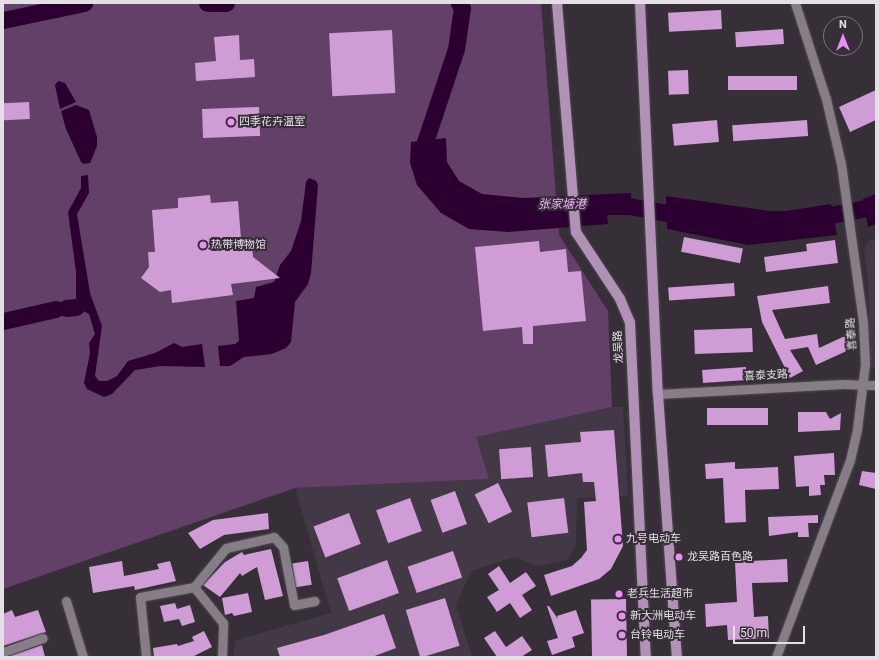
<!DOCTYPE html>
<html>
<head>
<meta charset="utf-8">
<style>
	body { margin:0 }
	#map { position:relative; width:879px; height:660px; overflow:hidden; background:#372f38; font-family:Roboto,"Noto Sans SC",sans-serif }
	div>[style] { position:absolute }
	.built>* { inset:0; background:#433845 }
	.green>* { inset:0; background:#634068 }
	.water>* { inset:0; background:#2b0031 }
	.river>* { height:17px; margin:-8.5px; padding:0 8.5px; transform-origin:8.5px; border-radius:8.5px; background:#2b0031 }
	.building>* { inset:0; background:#cf9cd6; transform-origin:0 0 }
	.roads { filter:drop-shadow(0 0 1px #514b52) drop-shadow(0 0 1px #514b52) }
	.street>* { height:9px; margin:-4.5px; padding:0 4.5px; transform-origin:4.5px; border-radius:4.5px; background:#867d87 }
	.primary>* { height:10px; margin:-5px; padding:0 5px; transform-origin:5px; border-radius:5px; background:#b291b6 }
	.dots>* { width:11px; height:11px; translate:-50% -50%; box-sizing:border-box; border:2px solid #372f38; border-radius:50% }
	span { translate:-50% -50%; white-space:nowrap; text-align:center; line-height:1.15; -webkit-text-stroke:4px #372f38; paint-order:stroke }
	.poi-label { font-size:11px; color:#e4dfe5 }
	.left { translate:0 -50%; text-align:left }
	.street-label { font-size:11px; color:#e4dfe5 }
	.water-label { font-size:12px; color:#f1acfa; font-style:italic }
	.frame { position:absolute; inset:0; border:4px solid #e4dfe5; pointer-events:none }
	.north { position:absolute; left:823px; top:16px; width:40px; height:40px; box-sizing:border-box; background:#372f38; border:1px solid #7c757d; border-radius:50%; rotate:0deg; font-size:11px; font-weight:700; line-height:16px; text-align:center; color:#e4dfe5 }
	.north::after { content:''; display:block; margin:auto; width:14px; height:18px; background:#ed8cfa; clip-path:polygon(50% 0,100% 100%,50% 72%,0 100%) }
	.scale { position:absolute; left:733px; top:626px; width:72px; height:18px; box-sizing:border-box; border:2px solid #e4dfe5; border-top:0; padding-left:5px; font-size:12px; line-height:14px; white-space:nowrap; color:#e4dfe5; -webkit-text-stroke:3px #372f38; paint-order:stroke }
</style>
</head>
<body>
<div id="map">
	<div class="built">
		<i style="clip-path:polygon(876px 238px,876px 368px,871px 367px,868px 282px,864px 249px,868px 241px)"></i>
		<i style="clip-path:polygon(612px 407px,623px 407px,628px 496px,577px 498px,576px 544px,567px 560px,537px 566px,515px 557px,471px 571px,456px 605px,472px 657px,233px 657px,236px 640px,331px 613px,295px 488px,488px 479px,475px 437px)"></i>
	</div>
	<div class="green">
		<i style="clip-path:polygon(3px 3px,541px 3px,559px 235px,608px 311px,612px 407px,476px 437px,489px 479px,295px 488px,3px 589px)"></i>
	</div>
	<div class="water">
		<i style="clip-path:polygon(58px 81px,65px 83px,76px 102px,60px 109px,55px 85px)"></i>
		<i style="clip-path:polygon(76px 105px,89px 110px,97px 137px,97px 146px,93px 156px,90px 163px,84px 164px,81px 162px,66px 129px,61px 111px)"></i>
		<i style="clip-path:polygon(446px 138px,447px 162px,459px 181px,482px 194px,524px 198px,631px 193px,632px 215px,607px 215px,608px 224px,508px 232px,469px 229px,441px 213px,417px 185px,410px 163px,411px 142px)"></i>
		<i style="clip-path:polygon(88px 175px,89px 193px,77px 214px,90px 293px,102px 326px,95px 376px,99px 381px,107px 381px,117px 376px,128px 361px,155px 353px,174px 343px,182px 347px,202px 344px,205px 367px,161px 366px,135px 370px,112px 394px,104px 397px,87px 389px,84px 383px,90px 353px,89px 343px,95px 334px,89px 314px,76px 307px,76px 272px,68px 212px,81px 188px,81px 176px)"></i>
		<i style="clip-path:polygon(309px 178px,316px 181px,318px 185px,311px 273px,308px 284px,295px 302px,291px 342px,286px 348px,272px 354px,244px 357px,230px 366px,220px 366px,218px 346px,235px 344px,239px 341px,236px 301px,254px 298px,256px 287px,274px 282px,280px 265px,291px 251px,301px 221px,306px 182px)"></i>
		<i style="clip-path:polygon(876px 194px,876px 224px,868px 227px,863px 199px)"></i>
		<i style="clip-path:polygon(666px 196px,769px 211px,786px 211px,831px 204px,837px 235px,748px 245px,667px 229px)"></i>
	</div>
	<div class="river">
		<i style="left:207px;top:3px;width:19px"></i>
		<i style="left:3px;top:20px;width:83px;rotate:-11.9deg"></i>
		<i style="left:430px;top:161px;width:17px;rotate:-111deg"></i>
		<i style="left:424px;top:145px;width:101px;rotate:-71.6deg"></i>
		<i style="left:456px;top:49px;width:41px;rotate:-81.7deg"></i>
		<i style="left:462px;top:8px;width:6px;rotate:-121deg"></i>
		<i style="left:609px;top:205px;width:14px"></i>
		<i style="left:623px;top:205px;width:68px;rotate:10.2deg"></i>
		<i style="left:810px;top:219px;width:67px;rotate:-11.1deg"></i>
		<i style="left:66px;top:308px;width:10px;rotate:-6deg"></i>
		<i style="left:3px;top:321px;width:54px;rotate:-12.8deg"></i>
	</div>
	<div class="building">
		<i style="left:721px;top:10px;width:19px;height:53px;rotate:87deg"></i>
		<i style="left:783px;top:29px;width:15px;height:48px;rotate:86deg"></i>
		<i style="left:392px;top:30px;width:63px;height:63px;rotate:87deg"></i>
		<i style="clip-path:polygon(239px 35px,240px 60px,254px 59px,255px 77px,196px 81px,195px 63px,216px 61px,214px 37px)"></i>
		<i style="left:688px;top:70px;width:24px;height:20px;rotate:88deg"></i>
		<i style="left:797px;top:76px;width:14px;height:69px;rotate:90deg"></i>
		<i style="clip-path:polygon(876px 90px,876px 120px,850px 132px,839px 107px)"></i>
		<i style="left:29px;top:102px;width:17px;height:26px;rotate:87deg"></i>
		<i style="left:259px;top:107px;width:29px;height:57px;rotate:88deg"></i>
		<i style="left:717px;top:120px;width:22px;height:45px;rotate:85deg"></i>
		<i style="left:807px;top:120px;width:16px;height:75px;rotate:86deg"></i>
		<i style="clip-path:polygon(210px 195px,211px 203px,238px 201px,241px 239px,251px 238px,253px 257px,280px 278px,231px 284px,233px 295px,172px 303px,171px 290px,160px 292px,141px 278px,149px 267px,148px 252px,155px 252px,152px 210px,178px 208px,178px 198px)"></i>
		<i style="left:684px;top:237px;width:60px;height:15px;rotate:11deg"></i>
		<i style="clip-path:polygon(835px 240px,838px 263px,766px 272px,764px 257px,807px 251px,806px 244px)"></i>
		<i style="clip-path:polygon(539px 241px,540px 252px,566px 249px,568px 272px,581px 271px,586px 321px,533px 326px,533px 344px,523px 344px,522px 327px,483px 331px,475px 247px)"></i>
		<i style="left:734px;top:283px;width:13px;height:66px;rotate:86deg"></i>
		<i style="clip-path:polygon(828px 286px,830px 303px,772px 310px,785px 339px,817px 334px,819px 348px,845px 336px,851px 349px,816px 365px,808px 347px,790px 350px,803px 371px,790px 378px,762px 322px,757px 296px)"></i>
		<i style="left:752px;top:328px;width:24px;height:58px;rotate:88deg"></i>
		<i style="left:746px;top:367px;width:13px;height:44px;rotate:86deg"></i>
		<i style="left:768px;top:408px;width:17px;height:61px;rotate:90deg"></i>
		<i style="clip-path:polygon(798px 412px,826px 412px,830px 419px,841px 413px,840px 430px,798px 432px)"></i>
		<i style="clip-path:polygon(614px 430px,623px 546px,611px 569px,599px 579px,551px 596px,544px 575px,572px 566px,581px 558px,587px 550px,584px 502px,596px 501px,594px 482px,583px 482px,582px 473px,548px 477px,545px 445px,581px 442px,580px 432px)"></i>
		<i style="left:531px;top:447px;width:30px;height:32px;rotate:86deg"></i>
		<i style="clip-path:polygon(834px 453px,835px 475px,824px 475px,825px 485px,820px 485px,821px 495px,809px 496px,809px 486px,796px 487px,794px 456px)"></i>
		<i style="clip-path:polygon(735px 462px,735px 469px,778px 467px,779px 489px,745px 490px,746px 522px,725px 523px,723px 478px,706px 479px,705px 464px)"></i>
		<i style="clip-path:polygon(862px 471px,876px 473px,876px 489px,859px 485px)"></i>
		<i style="left:498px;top:483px;width:32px;height:26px;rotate:64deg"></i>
		<i style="left:455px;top:491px;width:35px;height:26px;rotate:70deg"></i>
		<i style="left:410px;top:498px;width:35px;height:36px;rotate:70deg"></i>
		<i style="left:564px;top:498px;width:35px;height:37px;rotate:83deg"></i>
		<i style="clip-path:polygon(268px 513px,269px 529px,224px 535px,200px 549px,188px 533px,213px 520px)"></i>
		<i style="left:349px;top:513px;width:33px;height:38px;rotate:69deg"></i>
		<i style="clip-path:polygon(818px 515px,818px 523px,808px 523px,809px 537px,798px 537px,798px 532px,769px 536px,768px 517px)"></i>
		<i style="clip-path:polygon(271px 549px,283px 596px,265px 600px,257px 567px,242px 576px,240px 573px,220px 597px,203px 585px,225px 562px,242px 552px,244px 555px)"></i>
		<i style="left:453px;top:551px;width:28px;height:48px;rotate:71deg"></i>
		<i style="clip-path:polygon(787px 559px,788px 582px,752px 583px,754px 617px,768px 616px,769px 638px,728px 640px,727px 625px,706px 627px,705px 604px,737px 602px,735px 562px)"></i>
		<i style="left:387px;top:560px;width:35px;height:53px;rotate:70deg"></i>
		<i style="clip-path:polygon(122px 561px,124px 576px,159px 569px,157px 564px,170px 561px,176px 581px,135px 590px,134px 586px,93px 593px,89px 567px)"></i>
		<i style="left:308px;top:561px;width:24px;height:16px;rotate:81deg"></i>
		<i style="clip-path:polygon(499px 566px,510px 583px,526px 572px,536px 586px,522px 595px,532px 610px,520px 618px,510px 603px,497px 612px,487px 597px,499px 590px,488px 574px)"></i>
		<i style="clip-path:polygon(248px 593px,252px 612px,234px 616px,232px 613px,225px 615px,222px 598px)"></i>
		<i style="left:445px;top:598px;width:50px;height:41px;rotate:73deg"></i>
		<i style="left:626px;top:599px;width:58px;height:35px;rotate:89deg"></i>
		<i style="clip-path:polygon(175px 603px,177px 609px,190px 605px,195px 622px,182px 626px,179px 619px,164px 622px,160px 606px)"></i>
		<i style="clip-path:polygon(547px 606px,549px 606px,558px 619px,557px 616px,576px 610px,584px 633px,572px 637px,575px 647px,552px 655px,547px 641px,558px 638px)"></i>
		<i style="clip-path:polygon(12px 610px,15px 617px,38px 610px,46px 632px,3px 646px,3px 614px)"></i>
		<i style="clip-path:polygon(384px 614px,396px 648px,372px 657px,280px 657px,277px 648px,324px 635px)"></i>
		<i style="clip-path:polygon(204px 631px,212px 647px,192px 657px,154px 657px,153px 648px,177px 644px,178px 646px,194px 641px,192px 637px)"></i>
		<i style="clip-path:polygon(495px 631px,506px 647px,522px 636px,532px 650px,521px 657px,497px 657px,484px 638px)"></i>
		<i style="clip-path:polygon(42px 645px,45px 657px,7px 657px)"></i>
	</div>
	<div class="roads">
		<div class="street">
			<i style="left:658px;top:394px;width:185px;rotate:-3.1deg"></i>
			<i style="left:843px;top:384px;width:33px;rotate:2deg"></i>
			<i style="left:66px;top:601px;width:59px;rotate:73.1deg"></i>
			<i style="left:3px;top:652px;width:42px;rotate:-19.3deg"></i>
			<i style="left:146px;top:657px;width:60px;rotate:-95.7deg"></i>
			<i style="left:140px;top:597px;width:55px;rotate:-10.5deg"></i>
			<i style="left:222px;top:657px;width:34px;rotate:-88deg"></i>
			<i style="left:223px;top:623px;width:46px;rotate:-128.9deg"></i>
			<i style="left:194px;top:587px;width:50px;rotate:-50.6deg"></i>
			<i style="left:226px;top:548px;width:49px;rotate:-12.9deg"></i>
			<i style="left:274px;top:537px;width:13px;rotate:48deg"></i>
			<i style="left:283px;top:547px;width:59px;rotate:79.3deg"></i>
			<i style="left:294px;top:605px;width:21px;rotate:-11deg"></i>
			<i style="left:776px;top:657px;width:210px;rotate:-69.4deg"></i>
			<i style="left:850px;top:460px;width:32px;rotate:-77deg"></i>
			<i style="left:857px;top:429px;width:65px;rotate:-83deg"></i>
			<i style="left:865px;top:364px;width:42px;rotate:-92.7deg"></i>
			<i style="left:863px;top:322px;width:160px;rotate:-97.9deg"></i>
			<i style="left:841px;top:164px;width:67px;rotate:-103deg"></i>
			<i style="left:826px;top:99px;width:101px;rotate:-107.9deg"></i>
		</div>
		<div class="primary">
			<i style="left:557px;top:3px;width:230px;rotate:85.3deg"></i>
			<i style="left:576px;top:232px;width:80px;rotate:56.7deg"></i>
			<i style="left:620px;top:299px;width:26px;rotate:67deg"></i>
			<i style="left:630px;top:323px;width:334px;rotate:87.3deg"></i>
			<i style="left:640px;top:3px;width:391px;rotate:87.4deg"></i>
			<i style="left:658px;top:394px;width:264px;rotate:85.9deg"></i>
		</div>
	</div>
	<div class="dots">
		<i style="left:231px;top:122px;background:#ed8cfa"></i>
		<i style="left:203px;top:245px;background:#ed8cfa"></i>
		<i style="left:618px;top:539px;background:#ed8cfa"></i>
		<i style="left:679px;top:557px;background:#ed8cfa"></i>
		<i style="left:619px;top:594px;background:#ed8cfa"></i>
		<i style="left:622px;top:616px;background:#ed8cfa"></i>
		<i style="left:622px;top:635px;background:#ed8cfa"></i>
	</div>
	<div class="poi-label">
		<span class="left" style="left:239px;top:122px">四季花卉温室</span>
		<span class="left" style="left:211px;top:245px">热带博物馆</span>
		<span class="left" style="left:626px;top:539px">九号电动车</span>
		<span class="left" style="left:687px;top:557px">龙吴路百色路</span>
		<span class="left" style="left:627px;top:594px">老兵生活超市</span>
		<span class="left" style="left:630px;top:616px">新大洲电动车</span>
		<span class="left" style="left:630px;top:635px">台铃电动车</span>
	</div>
	<div class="street-label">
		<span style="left:852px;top:334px;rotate:-94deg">喜泰路</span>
		<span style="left:619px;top:347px;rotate:-93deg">龙吴路</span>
		<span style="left:766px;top:376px;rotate:-3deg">喜泰支路</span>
	</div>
	<div class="water-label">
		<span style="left:562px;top:205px">张家塘港</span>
	</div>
	<div class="frame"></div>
	<div class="north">N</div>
	<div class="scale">50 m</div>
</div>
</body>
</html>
